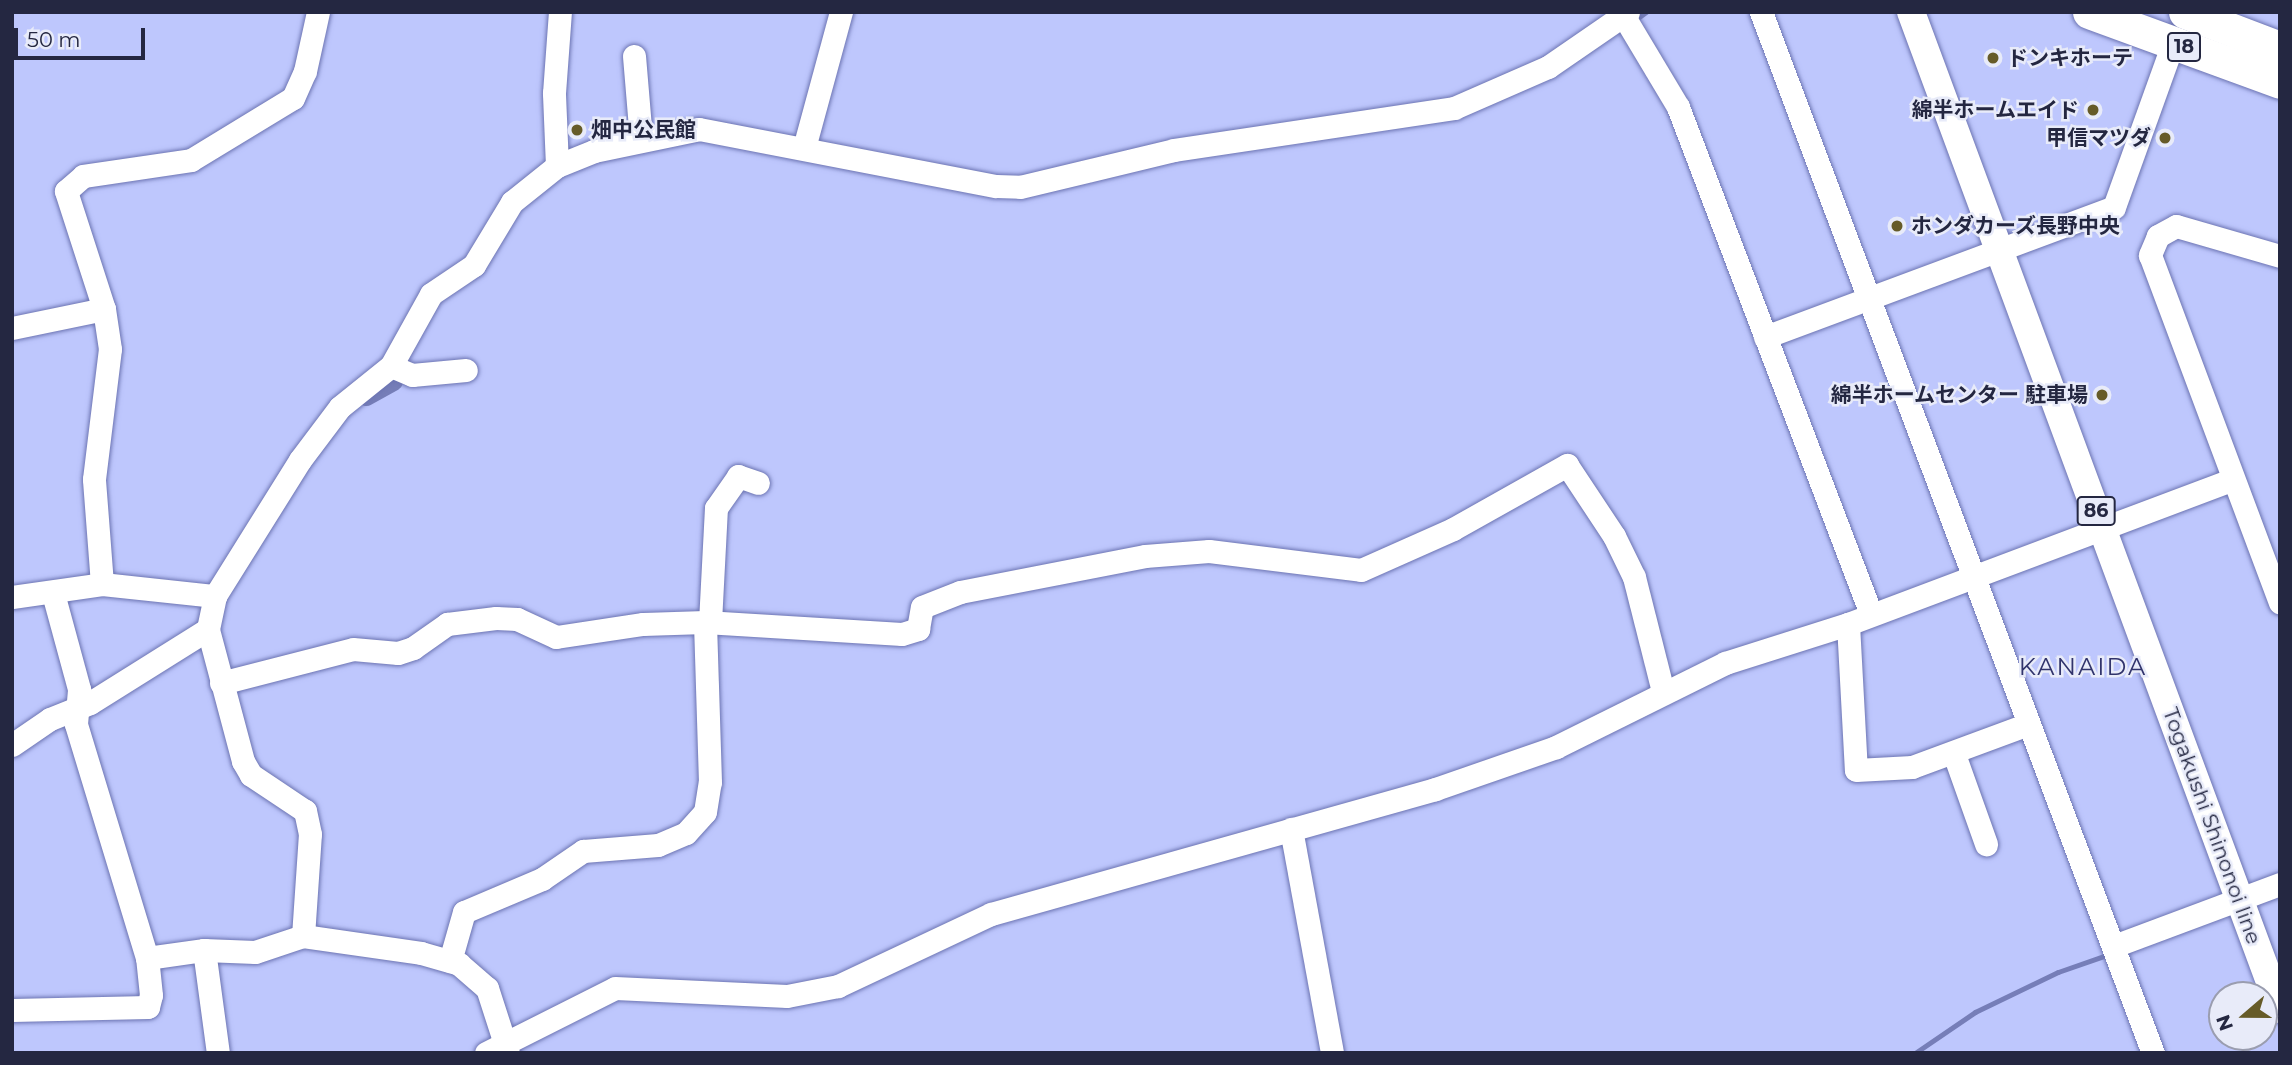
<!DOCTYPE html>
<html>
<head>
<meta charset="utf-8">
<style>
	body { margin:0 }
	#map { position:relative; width:2292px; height:1065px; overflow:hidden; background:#bec7fd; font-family:Montserrat,"Noto Sans JP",sans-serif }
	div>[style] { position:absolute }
	.stream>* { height:5px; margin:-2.5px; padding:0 2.5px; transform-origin:2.5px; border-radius:2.5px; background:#767eb8 }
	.canal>* { height:19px; margin:-9.5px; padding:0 9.5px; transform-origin:9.5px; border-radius:9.5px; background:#767eb8 }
	.roads { filter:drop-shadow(0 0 2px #6c74b2) drop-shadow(0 0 2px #6c74b2) }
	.minor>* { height:23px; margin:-11.5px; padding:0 11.5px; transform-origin:11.5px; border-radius:11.5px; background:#fff }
	.major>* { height:28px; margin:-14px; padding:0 14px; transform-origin:14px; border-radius:14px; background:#fff }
	.highway>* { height:33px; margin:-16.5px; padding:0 16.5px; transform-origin:16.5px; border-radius:16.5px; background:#fff }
	.dots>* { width:19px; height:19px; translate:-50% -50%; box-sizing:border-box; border:4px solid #e8ebf9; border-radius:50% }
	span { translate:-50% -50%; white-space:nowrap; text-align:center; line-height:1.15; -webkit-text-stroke:5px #e8ebf9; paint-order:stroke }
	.shield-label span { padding:2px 5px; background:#e8ebf9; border:2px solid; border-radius:5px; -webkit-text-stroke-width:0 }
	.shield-label { font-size:19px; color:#242741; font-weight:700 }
	.poi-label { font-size:21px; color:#242741; font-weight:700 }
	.left { translate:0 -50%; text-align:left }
	.right { translate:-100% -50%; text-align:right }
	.street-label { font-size:21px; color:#242741 }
	.quarter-label { font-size:24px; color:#31346c; letter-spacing:2px }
	.frame { position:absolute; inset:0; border:14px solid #242741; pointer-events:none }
	.north { position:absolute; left:2208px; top:981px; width:70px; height:70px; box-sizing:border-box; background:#e8ebf9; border:2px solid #9a9daf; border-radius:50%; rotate:250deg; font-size:19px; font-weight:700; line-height:28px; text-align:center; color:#242741 }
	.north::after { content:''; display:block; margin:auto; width:24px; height:32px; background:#665b28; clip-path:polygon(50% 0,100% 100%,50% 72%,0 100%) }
	.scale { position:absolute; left:14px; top:28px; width:131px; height:32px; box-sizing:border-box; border:4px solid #242741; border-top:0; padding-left:9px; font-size:21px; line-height:24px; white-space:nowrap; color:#242741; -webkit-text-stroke:5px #e8ebf9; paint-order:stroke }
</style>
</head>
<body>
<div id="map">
	<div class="stream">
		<i style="left:1639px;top:17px;width:9px;rotate:-36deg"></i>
		<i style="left:1915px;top:1053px;width:73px;rotate:-34.3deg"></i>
		<i style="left:1975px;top:1012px;width:92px;rotate:-25.7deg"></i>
		<i style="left:2058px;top:972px;width:52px;rotate:-19.1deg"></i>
	</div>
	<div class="canal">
		<i style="left:366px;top:396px;width:31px;rotate:-29deg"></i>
	</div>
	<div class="roads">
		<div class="minor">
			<i style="left:1761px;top:12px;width:1112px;rotate:69.37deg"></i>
			<i style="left:1623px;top:15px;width:107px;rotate:59.1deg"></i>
			<i style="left:1678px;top:107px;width:542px;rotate:69.16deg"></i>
			<i style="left:634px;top:56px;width:83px;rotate:85.2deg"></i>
			<i style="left:804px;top:148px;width:141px;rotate:-74.8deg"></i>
			<i style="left:557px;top:166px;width:73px;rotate:-92.4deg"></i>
			<i style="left:554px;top:93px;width:81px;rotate:-85.8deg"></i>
			<i style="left:2280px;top:256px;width:108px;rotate:-163.9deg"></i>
			<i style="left:2176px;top:226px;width:21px;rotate:151deg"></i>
			<i style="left:2158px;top:236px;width:21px;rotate:113deg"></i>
			<i style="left:2150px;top:255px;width:371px;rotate:69.5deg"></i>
			<i style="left:12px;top:328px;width:94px;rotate:-11.7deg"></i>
			<i style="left:104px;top:309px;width:124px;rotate:-107.9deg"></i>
			<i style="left:66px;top:191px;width:23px;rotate:-41deg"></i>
			<i style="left:83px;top:176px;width:109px;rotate:-8.4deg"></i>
			<i style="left:191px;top:160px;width:119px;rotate:-31.3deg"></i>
			<i style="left:293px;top:98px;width:30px;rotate:-66deg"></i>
			<i style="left:305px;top:71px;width:60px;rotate:-77.6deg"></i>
			<i style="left:1765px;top:337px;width:372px;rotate:-20.4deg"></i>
			<i style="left:2114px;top:207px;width:174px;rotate:-70.2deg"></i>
			<i style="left:391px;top:366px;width:23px;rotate:23deg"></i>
			<i style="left:412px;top:375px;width:54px;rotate:-5.3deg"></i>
			<i style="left:102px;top:584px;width:105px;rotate:-94.4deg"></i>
			<i style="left:94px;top:479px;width:131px;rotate:-83deg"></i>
			<i style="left:110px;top:349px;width:40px;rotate:-98.5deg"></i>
			<i style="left:12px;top:597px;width:91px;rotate:-8.2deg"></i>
			<i style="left:102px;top:584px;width:114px;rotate:6.1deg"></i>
			<i style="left:710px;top:622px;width:114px;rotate:-87deg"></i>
			<i style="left:716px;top:508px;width:39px;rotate:-55deg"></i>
			<i style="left:738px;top:476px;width:21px;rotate:19deg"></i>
			<i style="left:1848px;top:624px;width:146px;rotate:86.9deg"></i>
			<i style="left:1856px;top:770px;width:56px;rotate:-3.1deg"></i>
			<i style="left:1912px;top:767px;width:124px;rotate:-20.3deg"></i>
			<i style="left:221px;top:683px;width:136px;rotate:-14.4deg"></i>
			<i style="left:353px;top:649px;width:45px;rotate:5.1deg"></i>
			<i style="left:398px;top:653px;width:16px;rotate:-18deg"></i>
			<i style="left:413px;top:648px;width:42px;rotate:-35.2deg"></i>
			<i style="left:447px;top:624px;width:49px;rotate:-7deg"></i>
			<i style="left:496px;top:618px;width:21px;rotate:3deg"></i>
			<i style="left:517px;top:619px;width:43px;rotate:24.8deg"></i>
			<i style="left:556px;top:637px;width:88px;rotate:-8.5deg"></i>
			<i style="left:643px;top:624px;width:62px;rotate:-1.8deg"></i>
			<i style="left:705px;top:622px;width:197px;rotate:3.5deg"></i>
			<i style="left:902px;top:634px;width:17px;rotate:-17deg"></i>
			<i style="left:918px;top:629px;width:22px;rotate:-80deg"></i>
			<i style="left:922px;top:607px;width:41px;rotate:-21.5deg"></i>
			<i style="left:960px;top:592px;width:188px;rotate:-11deg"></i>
			<i style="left:1145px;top:556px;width:64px;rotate:-4.5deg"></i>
			<i style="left:1209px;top:551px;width:153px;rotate:7.1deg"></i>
			<i style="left:1361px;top:570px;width:101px;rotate:-24deg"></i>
			<i style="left:1453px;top:529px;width:131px;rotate:-29.3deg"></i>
			<i style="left:1567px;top:465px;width:85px;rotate:56.5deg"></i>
			<i style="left:1614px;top:536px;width:46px;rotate:64deg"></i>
			<i style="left:1634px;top:577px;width:119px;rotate:75.8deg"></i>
			<i style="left:12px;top:745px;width:46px;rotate:-34.4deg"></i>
			<i style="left:50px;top:719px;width:43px;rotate:-21.8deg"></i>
			<i style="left:90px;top:703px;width:139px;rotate:-32.1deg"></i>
			<i style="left:1954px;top:754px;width:96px;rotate:70.4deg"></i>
			<i style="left:1291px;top:829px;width:228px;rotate:79.6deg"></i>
			<i style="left:303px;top:936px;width:102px;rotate:-86.1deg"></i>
			<i style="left:310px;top:834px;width:24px;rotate:-102deg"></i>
			<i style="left:305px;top:811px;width:65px;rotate:-146.3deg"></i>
			<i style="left:251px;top:775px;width:16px;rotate:-120deg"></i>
			<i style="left:243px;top:761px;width:137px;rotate:-104.9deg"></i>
			<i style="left:208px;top:629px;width:34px;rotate:-78deg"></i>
			<i style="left:215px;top:596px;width:160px;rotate:-58deg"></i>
			<i style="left:300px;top:460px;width:66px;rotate:-53deg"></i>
			<i style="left:340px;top:407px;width:65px;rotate:-38.8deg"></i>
			<i style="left:391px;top:366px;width:82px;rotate:-60.9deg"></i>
			<i style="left:431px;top:294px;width:52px;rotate:-34deg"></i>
			<i style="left:474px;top:265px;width:74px;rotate:-58.9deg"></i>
			<i style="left:512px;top:202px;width:58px;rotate:-38.7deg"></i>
			<i style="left:557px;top:166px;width:40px;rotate:-22deg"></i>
			<i style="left:594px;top:151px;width:107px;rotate:-11.8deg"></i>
			<i style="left:699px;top:129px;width:302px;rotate:10.9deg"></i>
			<i style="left:996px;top:186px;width:24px;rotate:2deg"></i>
			<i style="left:1020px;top:187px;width:158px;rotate:-13.5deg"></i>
			<i style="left:1174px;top:150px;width:283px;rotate:-8.5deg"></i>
			<i style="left:1454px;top:108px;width:103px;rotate:-23.6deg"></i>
			<i style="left:1548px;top:67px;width:97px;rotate:-34.5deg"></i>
			<i style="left:2114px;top:946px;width:177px;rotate:-20.5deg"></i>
			<i style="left:204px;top:950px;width:104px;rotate:82.3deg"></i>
			<i style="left:147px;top:958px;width:58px;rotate:-8deg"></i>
			<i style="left:204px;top:950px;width:51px;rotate:2.2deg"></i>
			<i style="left:255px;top:952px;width:51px;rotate:-18.4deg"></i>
			<i style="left:303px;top:936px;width:119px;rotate:8.2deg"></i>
			<i style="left:421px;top:953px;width:40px;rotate:16deg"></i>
			<i style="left:459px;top:964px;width:37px;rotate:41deg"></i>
			<i style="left:487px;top:988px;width:68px;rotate:72.1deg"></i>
			<i style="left:450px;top:961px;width:51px;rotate:-74.1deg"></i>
			<i style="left:464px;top:912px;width:85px;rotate:-22.9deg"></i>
			<i style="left:542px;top:879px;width:50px;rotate:-34.3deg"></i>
			<i style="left:583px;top:851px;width:75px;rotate:-4.6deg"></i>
			<i style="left:658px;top:845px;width:30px;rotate:-23deg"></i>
			<i style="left:686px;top:833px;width:28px;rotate:-48deg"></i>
			<i style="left:705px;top:812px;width:30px;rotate:-81deg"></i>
			<i style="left:710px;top:782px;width:160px;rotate:-91.8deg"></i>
			<i style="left:12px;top:1010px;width:136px;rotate:-1.3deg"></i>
			<i style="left:148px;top:1007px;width:12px;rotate:-76deg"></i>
			<i style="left:151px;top:995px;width:37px;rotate:-96deg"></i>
			<i style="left:147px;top:958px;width:245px;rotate:-106.9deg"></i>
			<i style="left:76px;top:724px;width:35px;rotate:-85deg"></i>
			<i style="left:79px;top:689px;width:99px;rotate:-105.2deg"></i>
			<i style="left:486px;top:1053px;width:144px;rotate:-26.7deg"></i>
			<i style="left:615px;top:988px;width:172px;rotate:2.7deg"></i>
			<i style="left:787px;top:996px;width:52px;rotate:-11.1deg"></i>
			<i style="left:838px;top:986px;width:169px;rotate:-25.2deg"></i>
			<i style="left:991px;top:914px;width:461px;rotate:-15.7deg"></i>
			<i style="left:1435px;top:789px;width:128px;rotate:-19.1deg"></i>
			<i style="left:1556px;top:747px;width:189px;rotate:-26.4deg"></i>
			<i style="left:1725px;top:663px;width:129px;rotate:-17.6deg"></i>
			<i style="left:1848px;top:624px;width:410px;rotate:-20.6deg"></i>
		</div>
		<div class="major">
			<i style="left:1911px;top:12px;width:1063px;rotate:69.69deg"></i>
		</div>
		<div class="highway">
			<i style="left:2089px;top:12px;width:203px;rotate:20.1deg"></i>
			<i style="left:2185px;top:12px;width:102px;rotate:20.8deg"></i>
		</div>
	</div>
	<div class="dots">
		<i style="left:1993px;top:58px;background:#665b28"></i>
		<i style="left:2093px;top:110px;background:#665b28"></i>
		<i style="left:577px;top:130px;background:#665b28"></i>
		<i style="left:2165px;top:138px;background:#665b28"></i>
		<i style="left:1897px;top:226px;background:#665b28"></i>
		<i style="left:2102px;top:395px;background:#665b28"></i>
	</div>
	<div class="shield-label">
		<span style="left:2184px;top:47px">18</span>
		<span style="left:2096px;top:511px">86</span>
	</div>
	<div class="poi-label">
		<span class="left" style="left:2007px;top:58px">ドンキホーテ</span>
		<span class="right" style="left:2079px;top:110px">綿半ホームエイド</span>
		<span class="left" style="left:591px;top:130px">畑中公民館</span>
		<span class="right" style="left:2151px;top:138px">甲信マツダ</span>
		<span class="left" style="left:1911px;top:226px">ホンダカーズ長野中央</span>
		<span class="right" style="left:2088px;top:395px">綿半ホームセンター 駐車場</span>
	</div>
	<div class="street-label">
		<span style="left:2212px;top:826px;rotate:70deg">Togakushi Shinonoi line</span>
	</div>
	<div class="quarter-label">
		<span style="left:2083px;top:667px">KANAIDA</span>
	</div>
	<div class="frame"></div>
	<div class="north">N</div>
	<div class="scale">50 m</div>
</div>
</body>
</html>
